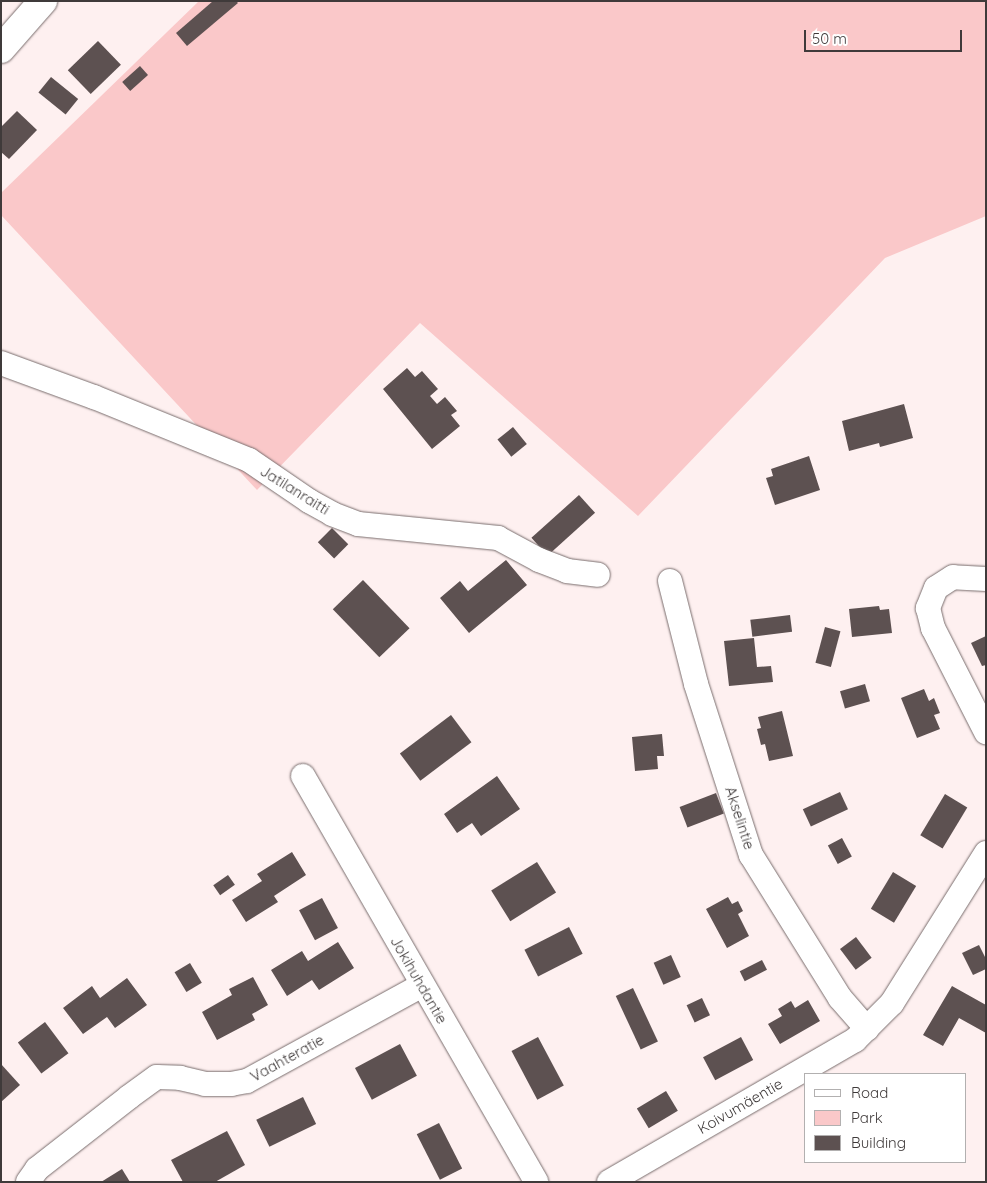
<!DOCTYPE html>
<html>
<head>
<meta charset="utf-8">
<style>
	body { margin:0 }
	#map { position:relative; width:987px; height:1183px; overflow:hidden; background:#fef0f0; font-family:Quicksand,sans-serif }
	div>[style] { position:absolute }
	.green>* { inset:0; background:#fac8c9 }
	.building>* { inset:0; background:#5d5151; transform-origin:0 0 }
	.roads { filter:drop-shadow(0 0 1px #796d6d) drop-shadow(0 0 1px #796d6d) }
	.minor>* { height:24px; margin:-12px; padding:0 12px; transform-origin:12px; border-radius:12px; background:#fff }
	.secondary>* { height:28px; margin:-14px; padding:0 14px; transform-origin:14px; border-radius:14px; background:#fff }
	span { translate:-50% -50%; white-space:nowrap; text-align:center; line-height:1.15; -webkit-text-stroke:5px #fff; paint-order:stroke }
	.street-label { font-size:15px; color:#3f3a3a }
	.frame { position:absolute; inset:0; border:2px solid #3f3a3a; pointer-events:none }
	.legend { position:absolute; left:804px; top:1073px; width:162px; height:90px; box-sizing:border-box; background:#fff; border:1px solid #b2b0b0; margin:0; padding:6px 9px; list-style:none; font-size:15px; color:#3f3a3a }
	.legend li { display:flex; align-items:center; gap:10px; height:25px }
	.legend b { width:25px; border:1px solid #b2b0b0 }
	.scale { position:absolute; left:804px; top:30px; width:158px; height:22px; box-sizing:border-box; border:2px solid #3f3a3a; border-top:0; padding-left:6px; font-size:15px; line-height:18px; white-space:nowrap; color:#3f3a3a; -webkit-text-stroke:4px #fff; paint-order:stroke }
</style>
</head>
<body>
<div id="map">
	<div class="green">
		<i style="clip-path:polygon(199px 1px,986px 1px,986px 216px,885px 258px,638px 516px,420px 323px,257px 490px,1px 215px,1px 193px)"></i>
	</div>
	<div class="building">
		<i style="clip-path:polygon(213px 1px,236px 1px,238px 3px,187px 46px,176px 33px)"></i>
		<i style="left:98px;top:41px;width:33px;height:42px;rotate:46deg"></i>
		<i style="left:140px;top:66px;width:12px;height:24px;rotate:48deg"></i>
		<i style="left:51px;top:77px;width:35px;height:20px;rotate:39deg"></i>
		<i style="clip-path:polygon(17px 111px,37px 130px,9px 159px,1px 152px,1px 127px)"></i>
		<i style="clip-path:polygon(407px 368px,415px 377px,422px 371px,438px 389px,430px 396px,437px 404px,445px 397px,457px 411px,451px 415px,460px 426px,432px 449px,383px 389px)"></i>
		<i style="clip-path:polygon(904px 404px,913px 438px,880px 447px,879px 443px,849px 451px,842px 421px)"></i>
		<i style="left:513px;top:427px;width:22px;height:20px;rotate:51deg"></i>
		<i style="clip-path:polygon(809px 456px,820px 490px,775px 505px,766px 478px,773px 476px,771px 469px)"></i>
		<i style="left:579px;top:495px;width:24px;height:64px;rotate:48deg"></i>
		<i style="left:332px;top:528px;width:23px;height:20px;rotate:45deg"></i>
		<i style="clip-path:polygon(506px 560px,527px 585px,469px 633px,440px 598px,460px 581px,468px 591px)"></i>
		<i style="left:363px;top:580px;width:67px;height:42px;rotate:46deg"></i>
		<i style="clip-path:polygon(879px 606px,880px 610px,889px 609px,892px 633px,852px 637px,849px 609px)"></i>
		<i style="left:790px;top:615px;width:17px;height:40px;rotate:83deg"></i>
		<i style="left:825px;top:627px;width:16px;height:37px;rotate:15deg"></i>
		<i style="clip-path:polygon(986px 636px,986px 665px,982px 666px,971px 643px)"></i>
		<i style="clip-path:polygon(754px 638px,757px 667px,771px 666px,773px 682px,729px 686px,724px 641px)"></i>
		<i style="left:865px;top:684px;width:18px;height:26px;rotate:74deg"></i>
		<i style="clip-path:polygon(924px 689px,929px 701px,934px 698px,940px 713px,934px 715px,940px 729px,917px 738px,901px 698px)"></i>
		<i style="clip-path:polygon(782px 711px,793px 756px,769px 761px,765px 744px,761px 745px,757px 729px,761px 728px,758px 717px)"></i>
		<i style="left:451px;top:715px;width:34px;height:64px;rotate:53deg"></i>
		<i style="clip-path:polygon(662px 734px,664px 756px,657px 756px,658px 769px,635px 771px,632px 737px)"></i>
		<i style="clip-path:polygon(497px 776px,520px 809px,481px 836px,472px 823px,457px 833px,444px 814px)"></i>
		<i style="left:840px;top:792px;width:19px;height:41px;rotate:65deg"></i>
		<i style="left:716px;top:793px;width:22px;height:39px;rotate:69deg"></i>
		<i style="left:945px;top:794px;width:26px;height:48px;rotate:31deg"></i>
		<i style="left:842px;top:838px;width:21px;height:16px;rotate:62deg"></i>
		<i style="clip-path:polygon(292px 852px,306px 875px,274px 896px,278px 902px,246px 922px,232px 900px,262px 881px,257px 874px)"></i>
		<i style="left:537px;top:862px;width:36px;height:54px;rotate:58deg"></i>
		<i style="left:893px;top:872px;width:27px;height:43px;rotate:31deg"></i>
		<i style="left:228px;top:875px;width:12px;height:18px;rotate:55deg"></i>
		<i style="clip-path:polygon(728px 897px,732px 904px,738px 901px,743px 911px,738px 914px,749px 936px,727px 948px,706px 909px)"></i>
		<i style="left:322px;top:898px;width:34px;height:26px;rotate:62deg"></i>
		<i style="left:569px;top:927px;width:30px;height:50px;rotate:63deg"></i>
		<i style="left:856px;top:937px;width:26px;height:20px;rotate:53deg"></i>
		<i style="clip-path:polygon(338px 942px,354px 968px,319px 990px,312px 980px,287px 996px,271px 970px,302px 951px,308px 961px)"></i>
		<i style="clip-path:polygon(979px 945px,986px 959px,986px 969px,973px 975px,962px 953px)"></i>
		<i style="left:671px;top:955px;width:24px;height:19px;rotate:66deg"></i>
		<i style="left:762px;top:960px;width:11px;height:25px;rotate:63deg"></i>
		<i style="left:190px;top:963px;width:23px;height:18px;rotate:59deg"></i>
		<i style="clip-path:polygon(253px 977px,268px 1005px,252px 1014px,255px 1020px,217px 1040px,202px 1012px,232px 995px,229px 989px)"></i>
		<i style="clip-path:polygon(127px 978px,147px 1005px,115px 1028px,107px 1017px,83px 1034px,63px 1008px,92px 986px,100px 998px)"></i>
		<i style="clip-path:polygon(952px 986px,986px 1005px,986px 1033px,959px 1018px,943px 1046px,923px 1035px)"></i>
		<i style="left:633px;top:988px;width:59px;height:19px;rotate:65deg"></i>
		<i style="left:702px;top:998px;width:19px;height:17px;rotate:65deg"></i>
		<i style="clip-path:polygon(808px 1000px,820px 1021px,780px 1044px,768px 1024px,782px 1016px,778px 1009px,791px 1001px,795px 1008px)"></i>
		<i style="left:45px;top:1022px;width:39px;height:34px;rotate:53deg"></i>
		<i style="left:538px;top:1037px;width:55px;height:30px;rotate:62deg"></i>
		<i style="left:741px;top:1037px;width:26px;height:43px;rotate:62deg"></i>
		<i style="left:400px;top:1044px;width:36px;height:51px;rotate:62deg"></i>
		<i style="clip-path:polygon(1px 1064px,20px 1085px,1px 1102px)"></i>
		<i style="left:666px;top:1091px;width:23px;height:34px;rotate:59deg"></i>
		<i style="left:303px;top:1097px;width:30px;height:52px;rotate:64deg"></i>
		<i style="left:439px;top:1123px;width:51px;height:25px;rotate:63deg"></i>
		<i style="clip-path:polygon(227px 1131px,245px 1165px,215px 1182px,183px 1182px,171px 1160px)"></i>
		<i style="clip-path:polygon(122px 1169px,130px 1182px,101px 1182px)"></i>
	</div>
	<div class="roads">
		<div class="minor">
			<i style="left:1px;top:363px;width:99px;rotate:20.1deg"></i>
			<i style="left:94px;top:397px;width:167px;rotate:22.1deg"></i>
			<i style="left:249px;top:460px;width:73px;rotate:34.3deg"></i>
			<i style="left:309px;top:501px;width:26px;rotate:29deg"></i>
			<i style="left:332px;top:514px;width:28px;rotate:21deg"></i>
			<i style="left:358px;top:524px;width:141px;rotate:5.7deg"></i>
			<i style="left:498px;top:538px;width:47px;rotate:28.2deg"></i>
			<i style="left:539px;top:560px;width:30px;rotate:21deg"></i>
			<i style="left:567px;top:571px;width:31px;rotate:7deg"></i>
			<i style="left:986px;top:579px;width:33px;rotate:-177deg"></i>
			<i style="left:953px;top:577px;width:20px;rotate:147deg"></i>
			<i style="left:936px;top:588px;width:22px;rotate:112deg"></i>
			<i style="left:928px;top:608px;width:21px;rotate:76deg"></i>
			<i style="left:933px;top:628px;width:117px;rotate:63deg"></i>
			<i style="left:670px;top:581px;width:106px;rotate:75.8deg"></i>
			<i style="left:696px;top:684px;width:180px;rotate:72.2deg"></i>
			<i style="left:751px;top:855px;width:168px;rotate:58.1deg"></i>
			<i style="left:840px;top:998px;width:41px;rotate:48.9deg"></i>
			<i style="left:303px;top:776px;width:468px;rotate:60.1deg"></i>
			<i style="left:28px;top:1182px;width:16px;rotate:-55deg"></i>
			<i style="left:37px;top:1169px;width:117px;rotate:-38deg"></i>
			<i style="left:129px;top:1097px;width:34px;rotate:-36deg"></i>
			<i style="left:157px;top:1077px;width:23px;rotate:2deg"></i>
			<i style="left:180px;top:1078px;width:26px;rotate:13deg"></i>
			<i style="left:205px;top:1084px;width:26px"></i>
			<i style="left:231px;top:1084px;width:16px;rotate:-11deg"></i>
			<i style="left:247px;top:1081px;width:200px;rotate:-28.7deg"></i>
			<i style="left:609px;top:1182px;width:284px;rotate:-30deg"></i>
			<i style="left:855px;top:1040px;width:52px;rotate:-45deg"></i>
			<i style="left:892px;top:1003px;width:177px;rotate:-57.9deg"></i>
		</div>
		<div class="secondary">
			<i style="left:1px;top:49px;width:64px;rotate:-48.8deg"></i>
		</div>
	</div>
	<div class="street-label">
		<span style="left:295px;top:490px;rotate:32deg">Jatilanraitti</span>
		<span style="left:740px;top:818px;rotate:72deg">Akselintie</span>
		<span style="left:419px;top:980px;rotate:60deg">Jokihuhdantie</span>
		<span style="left:287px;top:1058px;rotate:-29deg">Vaahteratie</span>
		<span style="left:740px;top:1106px;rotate:-30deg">Koivumäentie</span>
	</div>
	<div class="frame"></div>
	<ul class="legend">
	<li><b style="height:6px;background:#fff"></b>Road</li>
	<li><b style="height:14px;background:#fac8c9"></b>Park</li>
	<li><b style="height:14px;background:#5d5151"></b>Building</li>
	</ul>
	<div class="scale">50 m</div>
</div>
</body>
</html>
